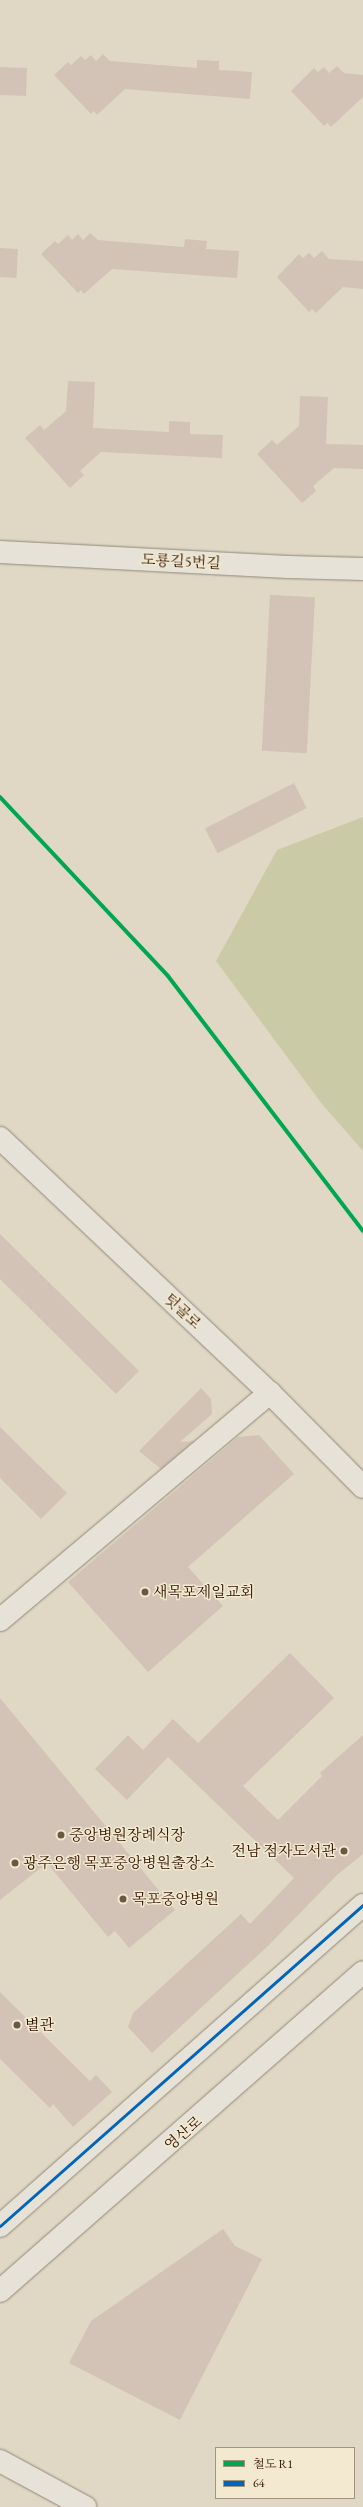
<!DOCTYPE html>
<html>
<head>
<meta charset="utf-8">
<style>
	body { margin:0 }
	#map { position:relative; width:363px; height:2507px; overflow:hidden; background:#e0d8c4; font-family:"EB Garamond","Noto Serif KR",serif }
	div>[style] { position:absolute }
	.green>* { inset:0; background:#cacba6 }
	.building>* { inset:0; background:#d2c3b6; transform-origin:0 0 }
	.roads { filter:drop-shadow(0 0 1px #90887a) drop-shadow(0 0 1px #90887a) }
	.minor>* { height:22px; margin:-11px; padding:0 11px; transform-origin:11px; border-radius:11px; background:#e7e2d8 }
	.bus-1>* { height:3px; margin:-1.5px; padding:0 1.5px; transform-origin:1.5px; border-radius:1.5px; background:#0065bd }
	.rail-1>* { height:4px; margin:-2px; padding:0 2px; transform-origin:2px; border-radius:2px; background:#00a651 }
	.dots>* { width:11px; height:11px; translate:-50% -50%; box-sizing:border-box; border:2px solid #f3e9d0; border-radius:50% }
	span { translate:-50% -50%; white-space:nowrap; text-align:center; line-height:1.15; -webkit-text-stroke:3px #f3e9d0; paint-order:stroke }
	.street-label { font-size:15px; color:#2e1200 }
	.poi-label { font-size:15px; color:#2e1200 }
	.left { translate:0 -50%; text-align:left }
	.right { translate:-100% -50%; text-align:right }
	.legend { position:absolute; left:215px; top:2447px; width:140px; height:52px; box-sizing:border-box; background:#f3e9d0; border:1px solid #a4937d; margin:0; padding:5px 7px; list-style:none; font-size:12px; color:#2e1200 }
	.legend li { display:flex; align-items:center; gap:8px; height:20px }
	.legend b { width:20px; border:1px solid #a4937d }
</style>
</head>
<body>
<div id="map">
	<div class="green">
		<i style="clip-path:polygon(363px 817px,363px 1151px,322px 1104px,216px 961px,277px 850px)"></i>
	</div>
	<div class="building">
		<i style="clip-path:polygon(103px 54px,110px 61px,197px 68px,197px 60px,219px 61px,219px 70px,252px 72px,250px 99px,125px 89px,97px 115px,94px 111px,91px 114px,54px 75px,68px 62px,71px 65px,81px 56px,85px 60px,91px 55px,96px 61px)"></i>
		<i style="clip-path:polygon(337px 66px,344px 73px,363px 75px,363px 97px,331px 127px,327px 123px,324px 126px,291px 91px,314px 68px,318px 72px,324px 67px,329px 73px)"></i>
		<i style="left:0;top:67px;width:27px;height:28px;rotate:2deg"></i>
		<i style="clip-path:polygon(90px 233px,98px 240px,184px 247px,185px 239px,207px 241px,206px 249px,239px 251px,237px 278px,112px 269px,84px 294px,81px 290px,78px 293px,41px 254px,55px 241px,58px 244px,68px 235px,72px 240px,78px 234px,83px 240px)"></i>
		<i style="left:0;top:248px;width:18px;height:29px;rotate:3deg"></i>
		<i style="clip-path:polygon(322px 251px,329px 259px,363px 261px,363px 289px,343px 287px,316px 313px,312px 309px,309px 312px,277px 277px,299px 254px,303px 258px,309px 253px,314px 258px)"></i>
		<i style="clip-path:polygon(68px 381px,95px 382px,93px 428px,169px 432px,169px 421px,190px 422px,190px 434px,223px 435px,222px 458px,101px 452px,80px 471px,84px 475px,70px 488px,25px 438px,40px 425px,44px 430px,66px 411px)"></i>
		<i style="clip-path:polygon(300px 396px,328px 397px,326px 444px,363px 445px,363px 469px,334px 468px,313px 486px,316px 491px,302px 503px,257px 454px,272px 440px,277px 445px,299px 426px)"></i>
		<i style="left:270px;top:595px;width:45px;height:156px;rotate:3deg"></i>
		<i style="left:294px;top:783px;width:28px;height:100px;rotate:63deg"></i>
		<i style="clip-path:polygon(0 1234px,139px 1371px,116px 1394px,0 1279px)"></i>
		<i style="clip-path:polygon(201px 1388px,211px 1399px,212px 1414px,180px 1442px,194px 1441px,161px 1469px,139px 1451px)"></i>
		<i style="clip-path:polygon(0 1427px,67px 1493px,41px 1519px,0 1478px)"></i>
		<i style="clip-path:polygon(259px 1435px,294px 1474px,188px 1567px,223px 1606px,148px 1672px,68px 1582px,238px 1437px)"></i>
		<i style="clip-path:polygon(290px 1653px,334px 1698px,243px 1786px,278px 1820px,322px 1776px,320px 1773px,363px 1735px,363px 1854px,337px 1875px,269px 1945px,152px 2053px,128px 2027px,133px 2013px,241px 1914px,250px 1924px,294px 1878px,168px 1757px,127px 1800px,95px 1769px,128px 1735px,143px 1750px,173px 1719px,198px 1743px)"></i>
		<i style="clip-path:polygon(0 1698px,175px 1910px,129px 1948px,115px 1931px,108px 1937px,47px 1863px,0 1900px)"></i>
		<i style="clip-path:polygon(0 1992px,90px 2081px,96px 2075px,112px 2092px,73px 2127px,53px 2104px,50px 2108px,0 2059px)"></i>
		<i style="clip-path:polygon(223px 2229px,235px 2246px,262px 2259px,180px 2420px,69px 2363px,91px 2321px)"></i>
	</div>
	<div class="roads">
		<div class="minor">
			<i style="left:0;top:552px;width:288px;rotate:3deg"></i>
			<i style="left:288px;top:567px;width:75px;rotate:1.5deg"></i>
			<i style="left:0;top:1138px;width:371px;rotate:43.4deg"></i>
			<i style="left:270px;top:1393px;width:132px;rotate:45.3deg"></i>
			<i style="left:0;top:1620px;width:353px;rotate:-40.1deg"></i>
			<i style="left:0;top:2226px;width:485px;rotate:-41.5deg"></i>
			<i style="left:0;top:2291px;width:483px;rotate:-41.3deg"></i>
			<i style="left:0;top:2461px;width:97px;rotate:28.4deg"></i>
		</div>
	</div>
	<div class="bus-1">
		<i style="left:0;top:2226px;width:485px;rotate:-41.5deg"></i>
	</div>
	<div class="rail-1">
		<i style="left:0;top:797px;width:245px;rotate:46.8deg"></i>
		<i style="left:168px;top:976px;width:321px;rotate:52.6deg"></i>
	</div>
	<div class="dots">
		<i style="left:145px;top:1592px;background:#6c5745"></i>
		<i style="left:61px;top:1835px;background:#6c5745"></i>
		<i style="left:344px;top:1851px;background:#6c5745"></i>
		<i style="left:15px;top:1863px;background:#6c5745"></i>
		<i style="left:123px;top:1899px;background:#6c5745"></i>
		<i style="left:17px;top:2025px;background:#6c5745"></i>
	</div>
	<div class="street-label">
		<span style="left:181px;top:561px;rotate:3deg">도룡길5번길</span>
		<span style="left:183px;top:1311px;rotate:43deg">텃골로</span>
		<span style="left:183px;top:2133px;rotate:-41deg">영산로</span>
	</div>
	<div class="poi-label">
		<span class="left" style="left:153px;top:1592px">새목포제일교회</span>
		<span class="left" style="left:69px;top:1835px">중앙병원장례식장</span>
		<span class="right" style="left:336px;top:1851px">전남 점자도서관</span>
		<span class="left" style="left:23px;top:1863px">광주은행 목포중앙병원출장소</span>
		<span class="left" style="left:132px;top:1899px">목포중앙병원</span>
		<span class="left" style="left:25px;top:2025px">별관</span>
	</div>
	<ul class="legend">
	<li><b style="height:5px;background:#00a651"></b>철도 R1</li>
	<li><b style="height:5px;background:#0065bd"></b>64</li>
	</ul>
</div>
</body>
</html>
